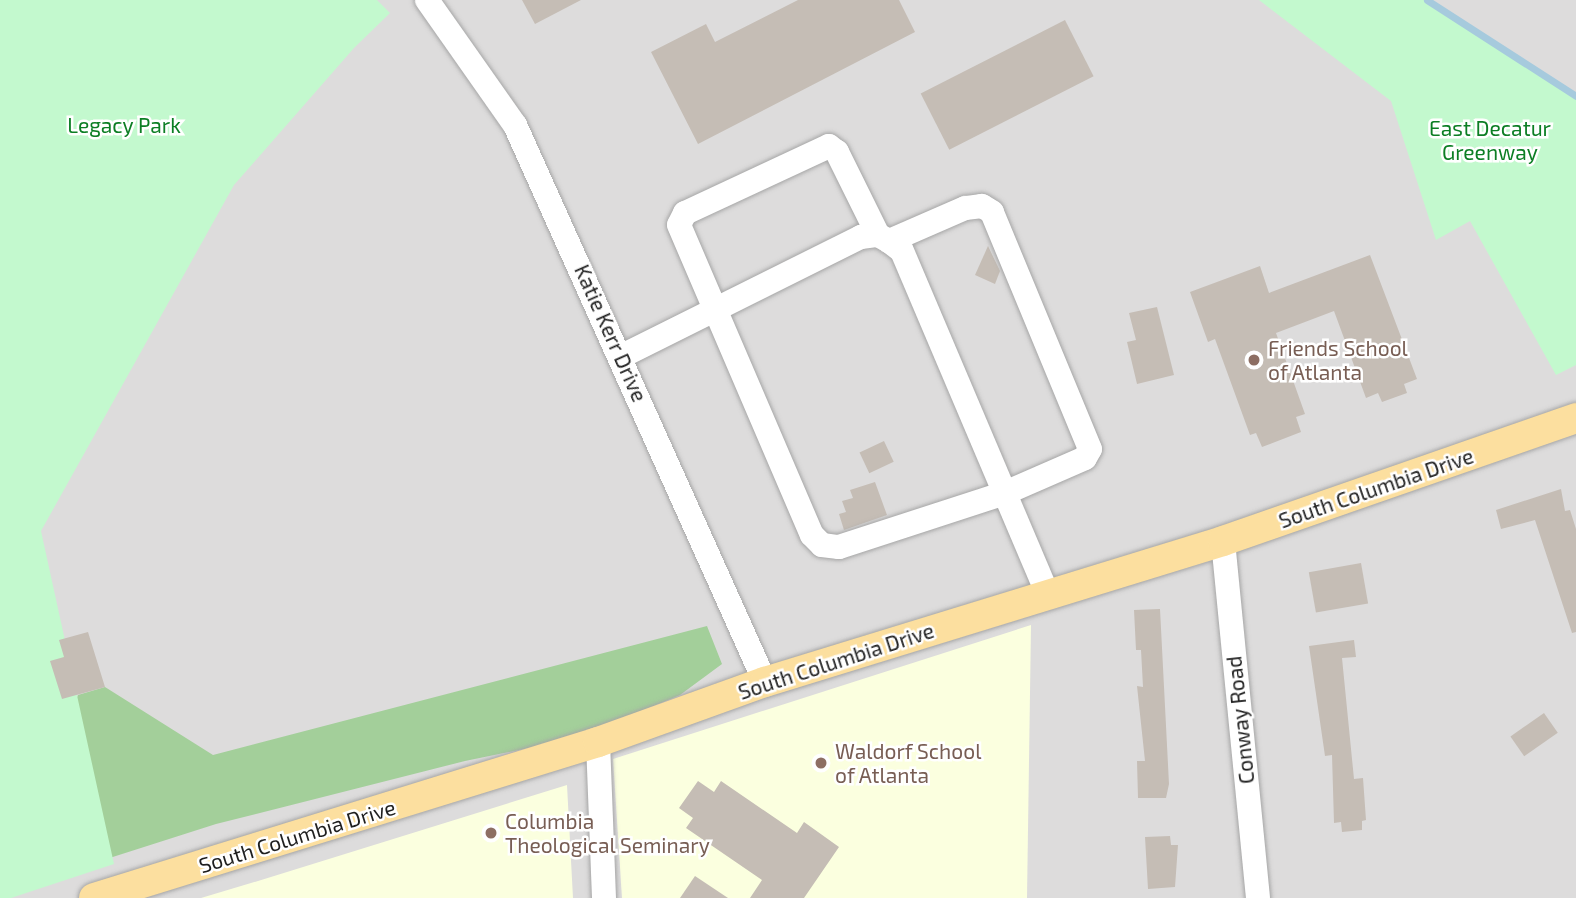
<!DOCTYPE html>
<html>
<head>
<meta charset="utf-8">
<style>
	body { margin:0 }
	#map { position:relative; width:1576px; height:898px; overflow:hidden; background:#f0eee5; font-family:"Exo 2",sans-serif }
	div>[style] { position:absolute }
	.residential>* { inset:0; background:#dddcdc; transform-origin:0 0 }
	.education>* { inset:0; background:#fbffdf }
	.forest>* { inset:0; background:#a3cf9a }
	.park>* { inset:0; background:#c3f9ce }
	.stream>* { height:7px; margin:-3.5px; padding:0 3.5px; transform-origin:3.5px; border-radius:3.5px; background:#a6cadd }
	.building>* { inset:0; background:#c5bdb5; transform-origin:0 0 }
	.roads { filter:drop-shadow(0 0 2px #a6a6a6) drop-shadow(0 0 2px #a6a6a6) }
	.minor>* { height:24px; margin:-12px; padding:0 12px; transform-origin:12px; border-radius:12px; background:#fff }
	.major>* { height:30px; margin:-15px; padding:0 15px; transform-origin:15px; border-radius:15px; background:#fcdf9f }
	.dots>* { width:19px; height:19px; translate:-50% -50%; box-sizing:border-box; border:4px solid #fff; border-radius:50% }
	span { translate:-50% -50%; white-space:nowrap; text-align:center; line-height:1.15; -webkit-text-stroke:5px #fff; paint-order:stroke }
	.park-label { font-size:21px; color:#0c7e24 }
	.street-label { font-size:21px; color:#1f1f1f }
	.education-label { font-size:21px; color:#785e54 }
	.left { translate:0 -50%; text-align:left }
</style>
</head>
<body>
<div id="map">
	<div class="residential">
		<i style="left:0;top:0;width:1576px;height:898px"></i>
	</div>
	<div class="education">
		<i style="clip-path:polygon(1031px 625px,1027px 898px,622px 898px,613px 759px)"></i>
		<i style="clip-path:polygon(567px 785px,573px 898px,201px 898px,258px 881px)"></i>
	</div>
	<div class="forest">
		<i style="clip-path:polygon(707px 626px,722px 664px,680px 695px,577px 738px,465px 761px,216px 824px,0 893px,78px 695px,105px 687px,213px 755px)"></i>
	</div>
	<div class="park">
		<i style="clip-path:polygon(0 0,377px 0,390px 13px,354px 48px,234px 185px,41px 531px,114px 864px,11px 898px,0 898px)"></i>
		<i style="clip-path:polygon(1259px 0,1427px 0,1576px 96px,1576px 365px,1556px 375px,1470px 221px,1436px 240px,1391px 101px)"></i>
	</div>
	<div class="stream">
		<i style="left:1427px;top:0;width:177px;rotate:32.8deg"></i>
	</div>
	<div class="building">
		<i style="clip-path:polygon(522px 0,581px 0,535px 24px)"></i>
		<i style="clip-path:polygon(798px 0,899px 0,915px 32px,698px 144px,651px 52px,706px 24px,715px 42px)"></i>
		<i style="left:1065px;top:20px;width:63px;height:162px;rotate:63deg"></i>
		<i style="clip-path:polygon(988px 246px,1000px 271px,995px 284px,975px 275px)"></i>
		<i style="clip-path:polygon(1370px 255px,1417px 379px,1404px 384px,1407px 393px,1382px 402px,1378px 393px,1366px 398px,1334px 311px,1276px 333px,1305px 414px,1296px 417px,1301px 432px,1262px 447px,1256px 433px,1250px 435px,1215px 339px,1208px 342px,1190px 292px,1260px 266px,1269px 293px)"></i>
		<i style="clip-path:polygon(1157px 307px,1174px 375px,1137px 384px,1127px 342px,1136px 340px,1129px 313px)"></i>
		<i style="left:884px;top:441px;width:23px;height:27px;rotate:65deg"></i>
		<i style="clip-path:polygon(875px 482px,887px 515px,844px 530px,839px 514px,846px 512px,842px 501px,853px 498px,850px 490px)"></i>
		<i style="clip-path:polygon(1561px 489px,1565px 511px,1570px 510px,1576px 529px,1576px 632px,1572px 633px,1535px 520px,1501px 529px,1496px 510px)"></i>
		<i style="left:1361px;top:563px;width:41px;height:53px;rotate:80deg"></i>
		<i style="clip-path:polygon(1160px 609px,1169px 784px,1166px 798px,1138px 798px,1137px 761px,1145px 761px,1137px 686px,1143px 687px,1141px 650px,1136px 650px,1134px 610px)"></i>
		<i style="clip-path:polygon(88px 632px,105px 687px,62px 699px,50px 661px,64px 657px,59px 640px)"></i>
		<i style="clip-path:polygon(1354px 640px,1356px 657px,1342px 658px,1354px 779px,1363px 778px,1366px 820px,1362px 821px,1362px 830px,1342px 832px,1341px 822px,1334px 823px,1332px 755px,1325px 756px,1309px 646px)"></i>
		<i style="left:1544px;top:713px;width:24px;height:41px;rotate:55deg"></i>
		<i style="clip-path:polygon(698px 781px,714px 792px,721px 781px,797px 833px,804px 822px,839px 847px,804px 898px,750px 898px,762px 880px,686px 828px,693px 818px,679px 808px)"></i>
		<i style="clip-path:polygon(1170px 836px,1171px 845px,1178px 845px,1175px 887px,1148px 889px,1145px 837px)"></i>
		<i style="clip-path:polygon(695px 876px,728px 898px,680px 898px)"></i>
	</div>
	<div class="roads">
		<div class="minor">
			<i style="left:427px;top:0;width:153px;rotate:54.9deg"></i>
			<i style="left:515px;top:125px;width:611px;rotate:65.83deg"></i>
			<i style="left:878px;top:235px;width:93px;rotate:-116.3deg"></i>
			<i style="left:837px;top:152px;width:10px;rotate:-143deg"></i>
			<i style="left:829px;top:146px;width:159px;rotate:155deg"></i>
			<i style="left:685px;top:213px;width:13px;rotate:117deg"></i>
			<i style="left:679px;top:225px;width:337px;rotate:66.8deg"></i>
			<i style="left:812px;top:535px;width:14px;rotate:45deg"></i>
			<i style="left:822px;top:545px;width:17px;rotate:7deg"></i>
			<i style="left:839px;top:547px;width:175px;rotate:-18deg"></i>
			<i style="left:1005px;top:493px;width:87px;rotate:-23.6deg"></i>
			<i style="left:1085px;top:458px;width:10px;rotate:-61deg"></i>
			<i style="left:1090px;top:449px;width:256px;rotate:-112.5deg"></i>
			<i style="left:992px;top:212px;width:12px;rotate:-149deg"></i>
			<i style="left:982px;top:206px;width:17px;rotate:173deg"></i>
			<i style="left:965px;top:208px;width:83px;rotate:156.5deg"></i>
			<i style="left:622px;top:356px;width:267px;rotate:-26.5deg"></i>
			<i style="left:861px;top:237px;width:17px;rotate:-7deg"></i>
			<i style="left:878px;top:235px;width:13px;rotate:29deg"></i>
			<i style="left:889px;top:241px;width:16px;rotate:38deg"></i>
			<i style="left:902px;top:251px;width:374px;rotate:67deg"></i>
			<i style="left:1223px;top:541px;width:359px;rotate:84.4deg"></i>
			<i style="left:598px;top:742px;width:156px;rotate:87.8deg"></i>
		</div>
		<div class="major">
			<i style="left:94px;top:898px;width:528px;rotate:-17.2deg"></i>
			<i style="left:598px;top:742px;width:177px;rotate:-19.8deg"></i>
			<i style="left:765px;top:682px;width:479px;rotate:-17.1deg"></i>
			<i style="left:1223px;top:541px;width:374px;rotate:-19.2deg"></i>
		</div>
	</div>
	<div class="dots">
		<i style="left:1254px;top:360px;background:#8d6e63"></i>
		<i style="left:821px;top:763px;background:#8d6e63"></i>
		<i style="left:491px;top:833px;background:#8d6e63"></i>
	</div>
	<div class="park-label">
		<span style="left:124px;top:125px">Legacy Park</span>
		<span style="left:1490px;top:140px">East Decatur<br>Greenway</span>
	</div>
	<div class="street-label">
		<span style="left:611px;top:333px;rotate:66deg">Katie Kerr Drive</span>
		<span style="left:1376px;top:488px;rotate:-19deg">South Columbia Drive</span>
		<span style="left:836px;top:661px;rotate:-18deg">South Columbia Drive</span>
		<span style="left:1240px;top:720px;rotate:-96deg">Conway Road</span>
		<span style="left:297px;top:836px;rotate:-17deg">South Columbia Drive</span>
	</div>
	<div class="education-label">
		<span class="left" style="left:1268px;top:360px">Friends School<br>of Atlanta</span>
		<span class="left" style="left:835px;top:763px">Waldorf School<br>of Atlanta</span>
		<span class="left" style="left:505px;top:833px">Columbia<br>Theological Seminary</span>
	</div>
</div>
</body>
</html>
